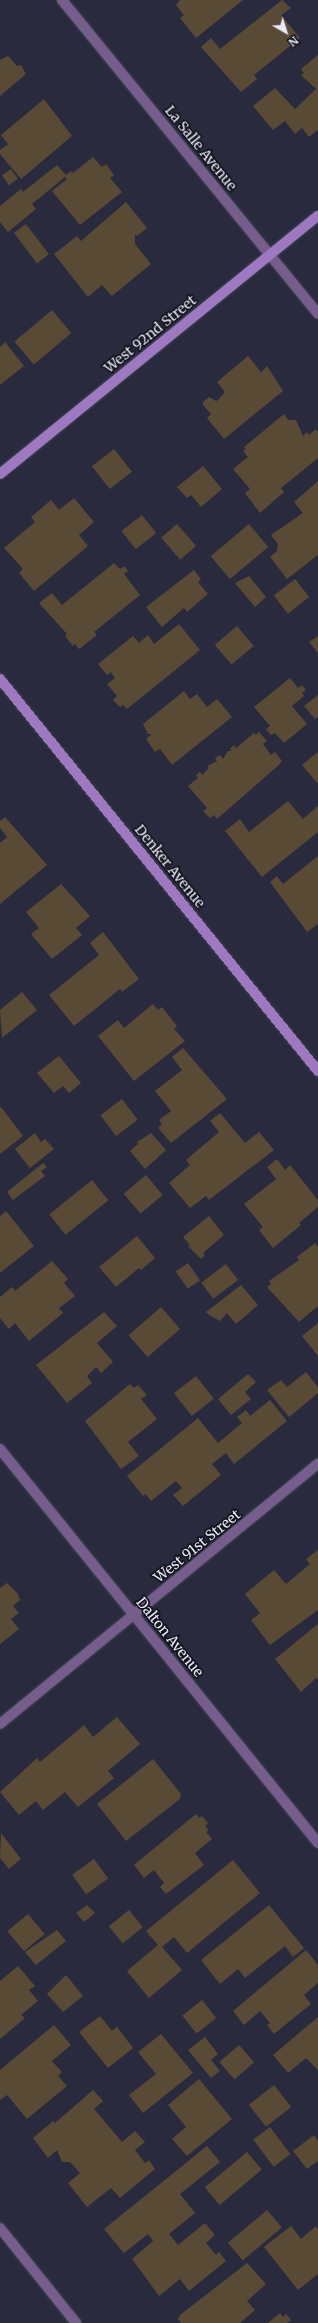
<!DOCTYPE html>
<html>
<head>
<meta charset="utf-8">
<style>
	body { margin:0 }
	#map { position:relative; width:318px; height:2323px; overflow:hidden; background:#2a2a3f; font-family:Merriweather,serif }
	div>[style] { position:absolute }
	.building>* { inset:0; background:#584a35; transform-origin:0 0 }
	.roads { filter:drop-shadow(0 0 1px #454559) drop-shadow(0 0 1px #454559) }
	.street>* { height:10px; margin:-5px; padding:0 5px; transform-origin:5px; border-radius:5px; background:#755e8c }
	.secondary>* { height:10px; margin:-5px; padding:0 5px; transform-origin:5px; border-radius:5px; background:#9e79c2 }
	span { translate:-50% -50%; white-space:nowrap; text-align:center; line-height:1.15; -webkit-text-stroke:3.5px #14141e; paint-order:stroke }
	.street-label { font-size:14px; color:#e9eaf8 }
	.north { position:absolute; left:266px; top:12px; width:40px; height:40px; -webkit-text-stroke:3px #14141e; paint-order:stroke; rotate:141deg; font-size:11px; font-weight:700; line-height:16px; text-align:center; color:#e9eaf8 }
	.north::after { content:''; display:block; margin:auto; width:14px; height:18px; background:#e9eaf8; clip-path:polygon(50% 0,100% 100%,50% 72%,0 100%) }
</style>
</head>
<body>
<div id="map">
	<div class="building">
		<i style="clip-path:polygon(180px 0,243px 0,196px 38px,180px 18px,184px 15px,176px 5px)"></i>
		<i style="clip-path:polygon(282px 0,291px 8px,281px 15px,300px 38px,254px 75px,257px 79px,241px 92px,201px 47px,211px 38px,220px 49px)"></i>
		<i style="clip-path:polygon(318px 55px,318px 130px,309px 137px,302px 128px,295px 134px,285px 121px,273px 130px,253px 106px,275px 88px,295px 109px,316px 89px,301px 75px,304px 73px,301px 69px)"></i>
		<i style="clip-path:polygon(8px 56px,17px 66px,21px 65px,26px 74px,0 96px,0 60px)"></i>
		<i style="clip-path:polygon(44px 99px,72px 136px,21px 179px,0 154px,0 150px,8px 144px,1px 135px)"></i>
		<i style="clip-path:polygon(93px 157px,102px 167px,106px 164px,114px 175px,110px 178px,122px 192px,80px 225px,52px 191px,67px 179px,65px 177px,32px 204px,36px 209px,8px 232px,0 222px,0 206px,21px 189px,23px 192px,57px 165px,66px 175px,71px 171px,73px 173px)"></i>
		<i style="left:11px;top:169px;width:12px;height:11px;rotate:55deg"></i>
		<i style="clip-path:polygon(126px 202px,147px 228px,137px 236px,135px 234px,135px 244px,151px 264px,112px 296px,102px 285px,88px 297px,54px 254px,77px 236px,81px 241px)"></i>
		<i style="left:26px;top:224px;width:38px;height:15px;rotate:53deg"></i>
		<i style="left:52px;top:310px;width:30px;height:49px;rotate:50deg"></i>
		<i style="clip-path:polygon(5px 342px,24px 366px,0 385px,0 347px)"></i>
		<i style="clip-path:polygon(248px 356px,261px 372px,267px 366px,283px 391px,224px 439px,207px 418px,211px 414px,203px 405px,203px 402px,209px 397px,216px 401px,218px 400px,225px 392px,217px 382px)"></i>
		<i style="clip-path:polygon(284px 414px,288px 420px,296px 420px,303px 436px,307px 432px,309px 435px,316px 429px,318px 432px,318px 458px,281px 488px,284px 492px,260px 513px,245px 493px,250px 489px,233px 469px,248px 457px,243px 451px,246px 449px,244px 447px)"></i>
		<i style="left:114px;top:449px;width:29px;height:28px;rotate:52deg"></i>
		<i style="clip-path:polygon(203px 466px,222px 489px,201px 507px,191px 495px,187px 498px,177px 487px)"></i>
		<i style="clip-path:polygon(318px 481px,318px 555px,287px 579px,270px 557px,277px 551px,278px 544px,271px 535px,303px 513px,294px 502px)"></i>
		<i style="clip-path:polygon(74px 498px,94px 522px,79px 535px,88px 546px,34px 591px,19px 573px,23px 569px,4px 548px,35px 522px,31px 517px,51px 500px,59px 510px)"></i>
		<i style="left:142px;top:515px;width:23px;height:26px;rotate:52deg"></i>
		<i style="left:177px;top:524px;width:29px;height:21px;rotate:49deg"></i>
		<i style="left:249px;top:524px;width:30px;height:50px;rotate:50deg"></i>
		<i style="clip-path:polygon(114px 563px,120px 569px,124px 566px,128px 571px,124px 574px,140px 595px,94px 632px,97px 635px,79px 649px,75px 644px,73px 646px,65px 636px,67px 634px,39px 603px,52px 593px,62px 605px)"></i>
		<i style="clip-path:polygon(194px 570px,201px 579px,198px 582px,208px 594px,187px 612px,184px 608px,162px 627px,146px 607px)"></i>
		<i style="clip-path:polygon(249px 576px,266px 597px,255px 607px,235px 583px)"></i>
		<i style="left:295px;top:579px;width:23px;height:27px;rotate:52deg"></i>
		<i style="clip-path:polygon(179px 624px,200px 650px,127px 709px,123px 705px,120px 707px,113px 700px,117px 696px,107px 684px,115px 678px,111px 672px,107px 675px,98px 664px,133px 636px,139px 643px,148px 635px,154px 644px)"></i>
		<i style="left:237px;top:626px;width:26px;height:29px;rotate:50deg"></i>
		<i style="clip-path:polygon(318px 636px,318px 653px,309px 642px)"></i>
		<i style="clip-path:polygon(290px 678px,298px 688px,302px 685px,306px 690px,302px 693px,304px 696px,292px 706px,307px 724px,284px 743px,275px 733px,271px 735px,266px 729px,270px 726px,254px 707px)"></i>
		<i style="clip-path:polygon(184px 691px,190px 699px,197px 694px,207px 707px,217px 699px,232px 717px,172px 765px,160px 749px,155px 752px,146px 739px,152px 734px,148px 734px,143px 724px)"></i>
		<i style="clip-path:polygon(318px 695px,318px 717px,315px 719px,304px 706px)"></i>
		<i style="clip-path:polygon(259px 732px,267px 741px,263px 744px,271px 755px,275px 752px,282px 761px,280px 764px,217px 819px,214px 815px,210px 818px,203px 811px,207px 808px,188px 786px,198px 778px,196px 775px,200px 772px,202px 775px,209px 768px,207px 766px,217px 761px,215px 758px,220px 755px,223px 759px,228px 751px,232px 751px,230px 749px,234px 745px,236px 748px,254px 733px,256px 735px)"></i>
		<i style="clip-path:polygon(318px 752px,318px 782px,317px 783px,302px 765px)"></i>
		<i style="clip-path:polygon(288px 801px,303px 819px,318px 806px,318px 832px,262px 877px,225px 831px,240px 819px,249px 832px)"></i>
		<i style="clip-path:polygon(5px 817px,47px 865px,0 904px,0 843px,7px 837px,0 828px,0 821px)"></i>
		<i style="clip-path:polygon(318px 856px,318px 924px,307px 932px,270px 882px,277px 876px,283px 884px)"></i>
		<i style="clip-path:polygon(61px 884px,90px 916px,76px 928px,82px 935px,52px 959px,31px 934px,39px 928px,26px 912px)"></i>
		<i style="clip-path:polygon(103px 932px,139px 979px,122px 992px,120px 989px,74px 1026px,49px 995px,99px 955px,90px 943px)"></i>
		<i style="clip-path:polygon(22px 992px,37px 1010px,2px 1038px,0 1010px)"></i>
		<i style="clip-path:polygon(153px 1004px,158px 1010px,162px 1007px,177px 1026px,174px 1029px,185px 1041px,134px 1081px,98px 1036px,118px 1020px,124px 1028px)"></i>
		<i style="clip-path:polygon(183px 1048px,227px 1099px,171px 1143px,158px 1128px,162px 1124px,159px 1120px,171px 1111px,155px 1091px,182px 1070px,172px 1057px)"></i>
		<i style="clip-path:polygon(59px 1056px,81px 1083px,69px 1093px,63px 1086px,54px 1093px,37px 1073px)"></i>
		<i style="left:122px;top:1099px;width:26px;height:27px;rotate:53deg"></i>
		<i style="clip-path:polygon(1px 1107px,23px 1136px,0 1154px,0 1108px)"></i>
		<i style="clip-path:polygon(220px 1113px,245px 1143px,259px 1132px,274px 1150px,209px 1200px,206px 1196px,190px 1208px,169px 1183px,190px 1165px,186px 1160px,219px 1132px,210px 1121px)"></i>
		<i style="clip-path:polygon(35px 1133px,41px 1142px,45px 1139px,54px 1149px,30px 1168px,15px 1149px)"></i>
		<i style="clip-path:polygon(151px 1133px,166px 1150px,145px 1169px,130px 1151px,138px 1144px,137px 1142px)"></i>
		<i style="clip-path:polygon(277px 1159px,285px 1170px,290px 1165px,318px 1200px,318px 1207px,299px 1223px,301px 1225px,273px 1248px,259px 1230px,263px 1227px,244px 1204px,276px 1179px,267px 1167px)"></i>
		<i style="clip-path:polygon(43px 1163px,47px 1167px,41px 1171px,45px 1176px,13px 1200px,7px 1192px)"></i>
		<i style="left:146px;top:1175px;width:26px;height:29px;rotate:50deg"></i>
		<i style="left:92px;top:1180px;width:26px;height:55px;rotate:51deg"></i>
		<i style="clip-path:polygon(6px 1211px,34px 1246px,0 1273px,0 1216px)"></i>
		<i style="clip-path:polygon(209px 1216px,224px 1235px,203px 1253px,205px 1255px,201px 1259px,188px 1246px,190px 1245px,183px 1237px)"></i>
		<i style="clip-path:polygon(137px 1236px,155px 1258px,141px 1270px,139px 1268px,116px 1287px,99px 1267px)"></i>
		<i style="clip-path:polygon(315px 1243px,318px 1247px,318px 1306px,299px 1322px,267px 1287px,271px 1284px,269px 1281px,299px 1260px,297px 1257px)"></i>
		<i style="clip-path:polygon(52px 1261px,68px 1279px,64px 1283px,75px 1296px,59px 1308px,63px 1313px,29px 1341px,15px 1323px,9px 1329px,0 1318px,0 1297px,12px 1287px,15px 1291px)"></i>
		<i style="left:188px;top:1263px;width:21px;height:15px;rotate:55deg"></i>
		<i style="left:226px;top:1264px;width:20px;height:31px;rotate:53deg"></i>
		<i style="clip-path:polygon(241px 1285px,258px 1305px,236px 1324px,227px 1313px,220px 1321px,209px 1315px,206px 1312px)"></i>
		<i style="left:161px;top:1307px;width:29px;height:43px;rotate:49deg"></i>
		<i style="clip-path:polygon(104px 1312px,117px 1326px,97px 1343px,113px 1362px,101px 1373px,96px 1367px,87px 1376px,92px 1383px,67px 1403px,36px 1365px)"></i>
		<i style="clip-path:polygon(318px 1323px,318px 1356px,302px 1336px)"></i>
		<i style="clip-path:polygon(306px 1372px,318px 1387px,318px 1393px,289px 1417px,267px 1390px,281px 1380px,287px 1387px)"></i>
		<i style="clip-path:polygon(248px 1374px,256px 1382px,245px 1392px,251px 1399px,231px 1415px,218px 1399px)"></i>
		<i style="left:196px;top:1376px;width:29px;height:28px;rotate:52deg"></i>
		<i style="clip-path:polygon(130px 1384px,134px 1388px,138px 1385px,147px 1395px,141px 1399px,157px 1419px,128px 1442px,139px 1456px,121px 1469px,85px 1421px)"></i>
		<i style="clip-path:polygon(270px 1400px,287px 1421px,234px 1464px,226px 1453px,212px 1464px,221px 1475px,183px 1506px,173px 1495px,182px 1488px,176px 1481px,151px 1501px,146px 1494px,143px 1496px,127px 1476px,198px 1418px,218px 1443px,242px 1423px,237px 1417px,246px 1410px,250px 1416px)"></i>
		<i style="clip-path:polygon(318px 1550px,318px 1610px,270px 1645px,251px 1620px,260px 1613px,245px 1594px,274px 1570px,286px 1584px,310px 1564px,306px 1559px)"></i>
		<i style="clip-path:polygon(7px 1583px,18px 1594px,20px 1600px,13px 1606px,19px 1613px,11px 1619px,19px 1629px,0 1644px,0 1588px)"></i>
		<i style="clip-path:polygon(318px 1624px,318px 1680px,316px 1678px,301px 1692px,275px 1659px)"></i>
		<i style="clip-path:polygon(117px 1717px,140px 1744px,108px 1771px,114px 1778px,78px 1807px,65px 1792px,43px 1810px,36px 1801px,19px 1815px,0 1792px,37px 1758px,40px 1762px,84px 1725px,93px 1737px)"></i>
		<i style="clip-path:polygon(153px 1759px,181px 1794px,180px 1799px,126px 1841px,97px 1804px)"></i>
		<i style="clip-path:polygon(196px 1814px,199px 1818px,202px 1816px,208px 1823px,205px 1826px,209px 1830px,206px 1832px,212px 1839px,195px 1853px,204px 1865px,166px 1894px,160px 1887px,164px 1883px,154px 1870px,144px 1878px,134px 1865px)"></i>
		<i style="clip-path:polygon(1px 1833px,21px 1859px,9px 1869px,0 1858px)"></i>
		<i style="left:94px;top:1859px;width:24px;height:27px;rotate:54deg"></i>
		<i style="clip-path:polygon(233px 1860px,260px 1893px,187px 1953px,174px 1937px,162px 1947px,182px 1970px,149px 1998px,127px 1971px,158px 1945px,146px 1931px)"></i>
		<i style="clip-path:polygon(87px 1905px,95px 1913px,84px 1922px,76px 1913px)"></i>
		<i style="clip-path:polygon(269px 1905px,304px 1948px,293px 1957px,285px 1946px,245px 1978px,238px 1969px,220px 1984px,201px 1960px)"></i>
		<i style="left:129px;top:1910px;width:22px;height:26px;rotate:51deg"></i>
		<i style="left:28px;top:1914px;width:26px;height:27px;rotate:50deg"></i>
		<i style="clip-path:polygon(57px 1930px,66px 1941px,36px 1965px,25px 1952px)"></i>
		<i style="clip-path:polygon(306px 1950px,318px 1965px,318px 1983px,304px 1995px,311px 2004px,274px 2034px,267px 2025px,270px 2023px,260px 2011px,244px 2025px,233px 2011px)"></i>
		<i style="clip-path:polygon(18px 1966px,35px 1986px,29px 1990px,38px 2001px,21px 2015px,25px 2018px,0 2039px,0 1981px)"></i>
		<i style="clip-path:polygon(66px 1975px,83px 1996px,63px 2012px,47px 1994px)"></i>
		<i style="left:202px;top:2000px;width:23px;height:25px;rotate:52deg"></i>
		<i style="clip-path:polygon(100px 2016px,112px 2031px,117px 2027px,133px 2048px,108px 2068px,79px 2032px)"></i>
		<i style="clip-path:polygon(318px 2017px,318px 2070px,306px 2058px,288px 2073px,273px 2055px)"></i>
		<i style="clip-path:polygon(54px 2025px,71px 2045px,52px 2061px,62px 2072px,58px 2076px,67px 2086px,27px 2119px,7px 2095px,0 2100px,0 2070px)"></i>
		<i style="clip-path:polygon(161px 2034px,193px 2073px,143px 2113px,129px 2095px,156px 2074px,138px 2052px)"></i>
		<i style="clip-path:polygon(205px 2037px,218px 2054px,211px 2060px,220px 2071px,211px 2078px,188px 2050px)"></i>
		<i style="left:239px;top:2045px;width:23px;height:26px;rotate:49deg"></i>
		<i style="clip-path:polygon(199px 2079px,232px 2119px,187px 2156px,172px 2139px,186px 2127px,168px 2105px)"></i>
		<i style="left:274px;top:2085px;width:28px;height:32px;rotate:52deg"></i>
		<i style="clip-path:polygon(93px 2090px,103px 2101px,94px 2109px,122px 2142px,135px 2131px,145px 2142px,135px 2150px,145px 2163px,149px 2160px,155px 2169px,120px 2198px,111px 2188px,87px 2207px,68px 2183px,80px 2173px,70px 2162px,62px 2162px,57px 2150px,48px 2158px,33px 2138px,53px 2121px,55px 2123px)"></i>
		<i style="left:270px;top:2127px;width:34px;height:21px;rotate:53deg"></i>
		<i style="clip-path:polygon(314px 2135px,318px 2141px,318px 2161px,307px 2169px,293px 2151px)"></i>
		<i style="clip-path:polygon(207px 2146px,220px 2162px,180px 2194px,195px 2213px,169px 2234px,178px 2245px,205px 2223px,215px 2235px,206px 2243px,216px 2255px,219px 2252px,226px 2261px,189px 2291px,180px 2279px,159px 2296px,132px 2259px,153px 2241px,148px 2234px,124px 2253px,104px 2229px)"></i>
		<i style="left:247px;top:2152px;width:23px;height:55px;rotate:50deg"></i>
		<i style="left:267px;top:2210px;width:23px;height:51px;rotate:50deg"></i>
		<i style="clip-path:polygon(291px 2226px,301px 2239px,316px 2226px,318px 2229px,318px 2274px,298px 2290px,264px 2247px)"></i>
		<i style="clip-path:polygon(247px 2263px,266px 2284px,247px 2301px,255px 2310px,240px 2323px,181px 2323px,178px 2319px,180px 2315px)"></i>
		<i style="clip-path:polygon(280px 2313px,283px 2317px,286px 2314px,291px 2320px,287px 2323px,268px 2323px)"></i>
	</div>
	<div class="roads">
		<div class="street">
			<i style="left:62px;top:0;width:405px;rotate:50.8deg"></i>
			<i style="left:0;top:1449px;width:506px;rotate:51.09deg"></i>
			<i style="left:0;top:1724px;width:411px;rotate:-39.3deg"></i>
			<i style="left:0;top:2228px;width:122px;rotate:51.3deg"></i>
		</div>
		<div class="secondary">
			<i style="left:0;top:474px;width:409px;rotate:-39.1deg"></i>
			<i style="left:0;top:679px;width:505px;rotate:50.95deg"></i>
		</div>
	</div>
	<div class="street-label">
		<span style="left:201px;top:148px;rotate:51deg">La Salle Avenue</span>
		<span style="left:150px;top:334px;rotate:-39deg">West 92nd Street</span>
		<span style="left:170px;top:866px;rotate:51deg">Denker Avenue</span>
		<span style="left:197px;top:1546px;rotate:-39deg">West 91st Street</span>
		<span style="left:170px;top:1637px;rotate:51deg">Dalton Avenue</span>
	</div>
	<div class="north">N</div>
</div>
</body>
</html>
